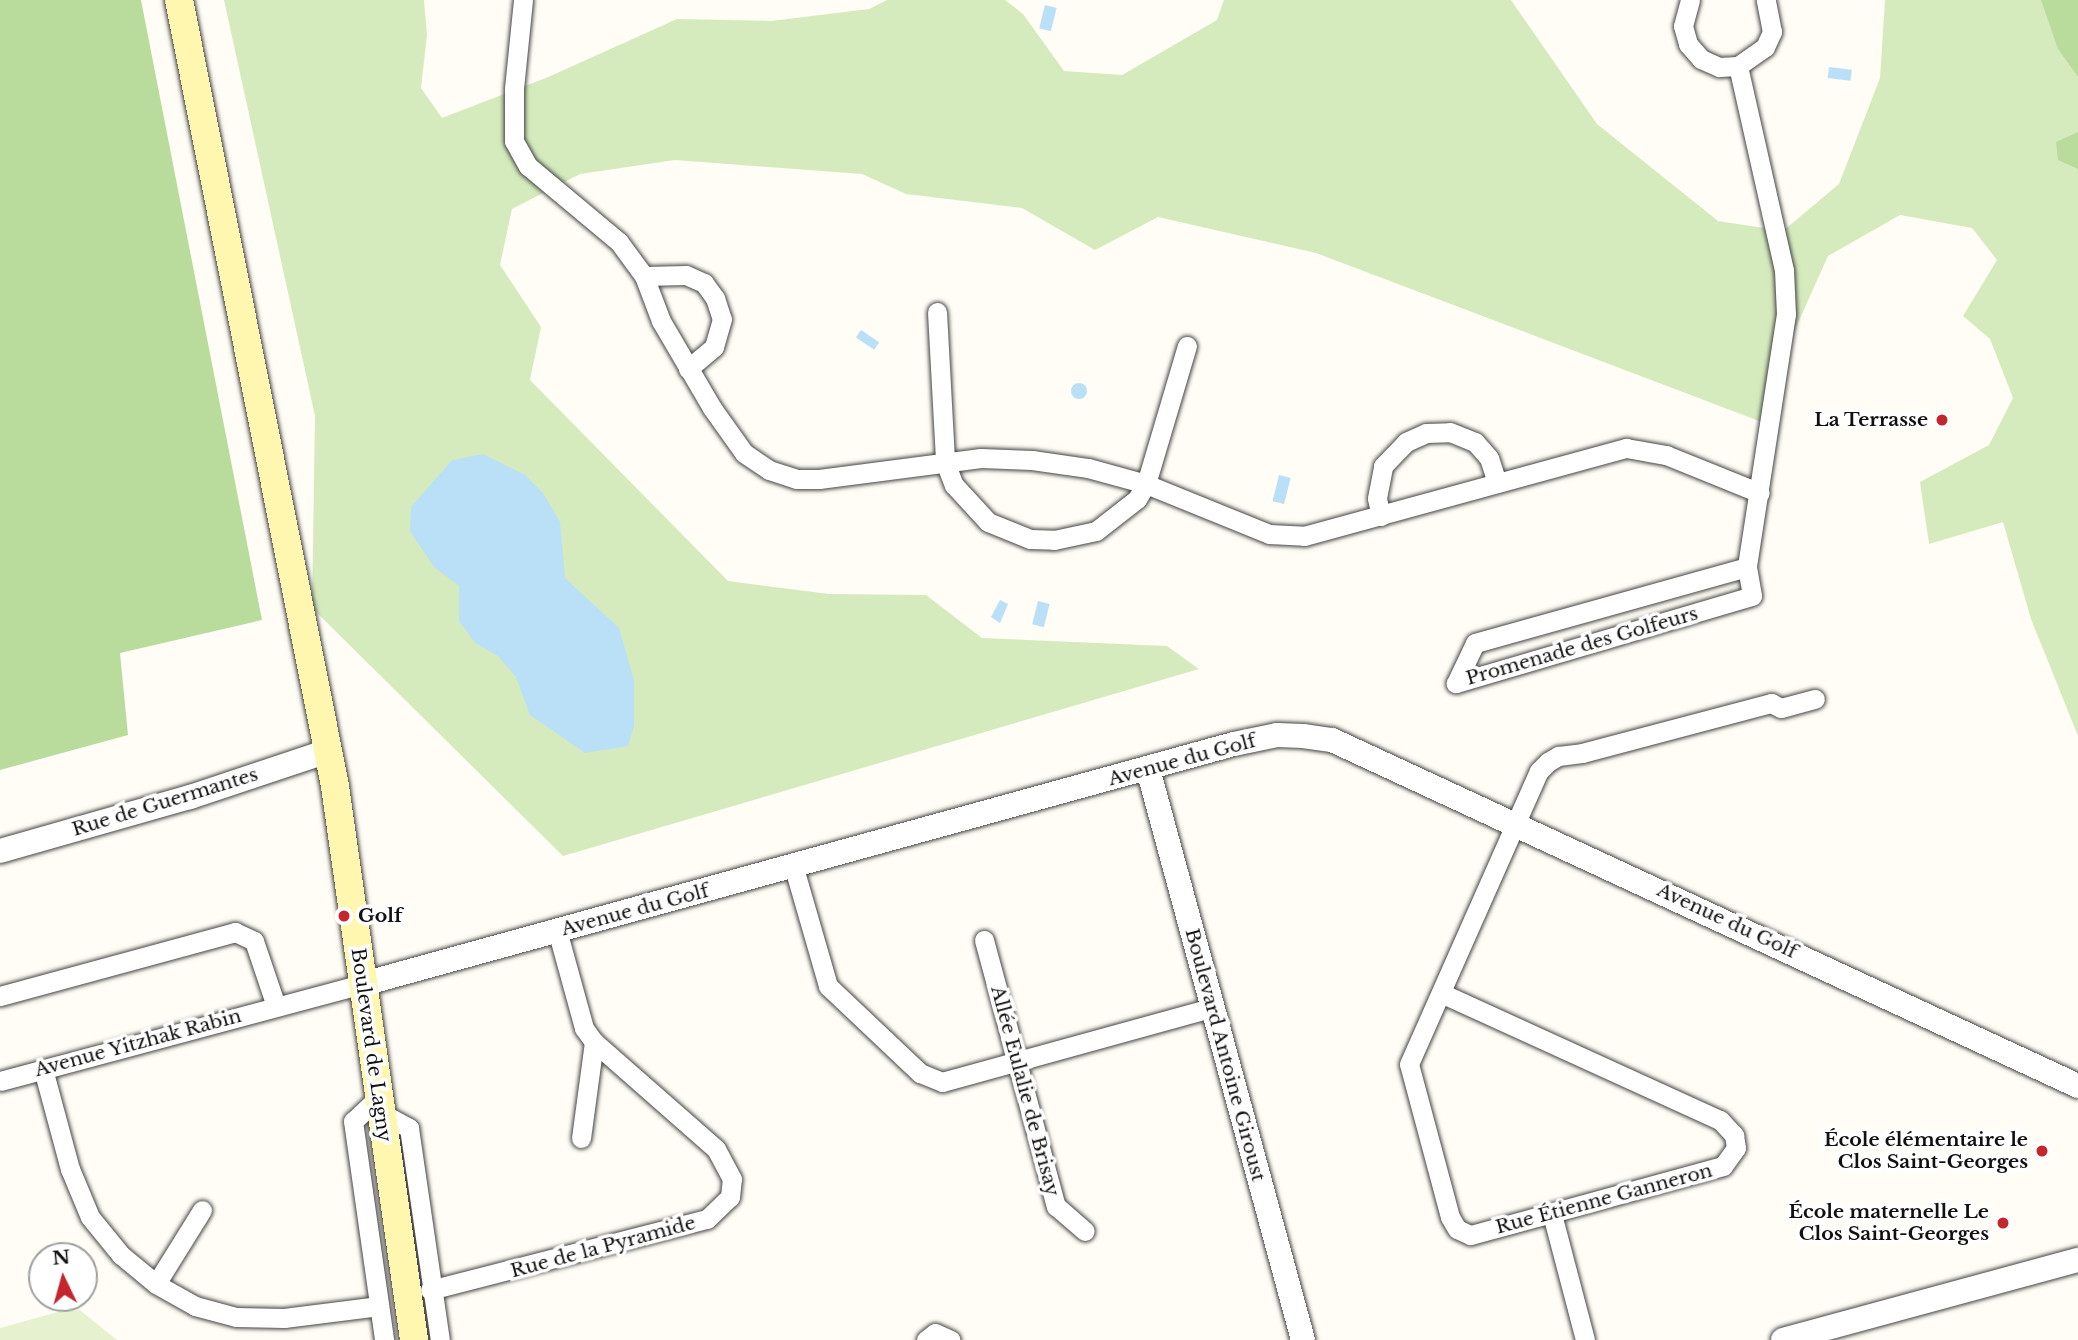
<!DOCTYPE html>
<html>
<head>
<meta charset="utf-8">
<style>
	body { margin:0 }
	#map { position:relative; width:2078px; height:1340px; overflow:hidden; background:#fffdf5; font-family:"Libre Baskerville",serif }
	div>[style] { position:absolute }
	.green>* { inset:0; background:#d5ebbd }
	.forest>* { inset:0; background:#b9dc9c }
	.pitch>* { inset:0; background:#e6f2cf }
	.water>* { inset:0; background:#b9e0f7; transform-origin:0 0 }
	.round { border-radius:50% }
	.roads { filter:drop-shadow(0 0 2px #444) drop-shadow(0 0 2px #444) }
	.minor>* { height:19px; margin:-9.5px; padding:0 9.5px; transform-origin:9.5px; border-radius:9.5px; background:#fff }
	.tertiary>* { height:24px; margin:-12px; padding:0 12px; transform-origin:12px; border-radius:12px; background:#fff }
	.secondary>* { height:28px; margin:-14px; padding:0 14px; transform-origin:14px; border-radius:14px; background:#fff6b0 }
	.dots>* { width:19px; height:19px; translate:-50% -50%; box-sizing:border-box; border:4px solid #fff; border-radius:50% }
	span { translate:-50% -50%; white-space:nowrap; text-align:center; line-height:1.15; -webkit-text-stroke:7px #fff; paint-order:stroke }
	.poi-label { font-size:19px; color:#111; font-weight:700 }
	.right { translate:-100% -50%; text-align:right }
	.left { translate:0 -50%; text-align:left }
	.street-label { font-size:19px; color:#111 }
	.north { position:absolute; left:28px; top:1242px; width:70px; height:70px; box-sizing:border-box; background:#fff; border:2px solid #a0a0a0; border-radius:50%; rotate:355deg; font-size:19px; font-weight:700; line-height:28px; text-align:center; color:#111 }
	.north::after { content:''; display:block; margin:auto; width:24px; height:32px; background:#c4262e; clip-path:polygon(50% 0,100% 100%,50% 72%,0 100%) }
</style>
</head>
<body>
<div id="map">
	<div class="green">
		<i style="clip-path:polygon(224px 0,424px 0,427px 35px,421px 88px,442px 118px,546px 78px,677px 19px,771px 21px,869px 9px,887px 0,1005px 0,1023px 14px,1064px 71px,1122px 75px,1217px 20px,1224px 0,1511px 0,1597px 124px,1718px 221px,1783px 231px,1839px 184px,1880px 78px,1885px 0,2078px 0,2078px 736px,2031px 619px,2003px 522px,1929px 544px,1920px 482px,1989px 445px,2013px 398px,1990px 339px,1963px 316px,1997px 260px,1972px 228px,1900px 215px,1828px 256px,1780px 363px,1767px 424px,1316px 253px,1158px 217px,1095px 250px,1022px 208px,906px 194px,862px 174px,675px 160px,580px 174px,512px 209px,500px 265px,541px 327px,530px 380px,728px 581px,829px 594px,926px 595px,982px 638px,1167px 646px,1199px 669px,563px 856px,312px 608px,315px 416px)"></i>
	</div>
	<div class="forest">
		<i style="clip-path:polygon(0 0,141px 0,262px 620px,120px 653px,128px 735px,0 770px)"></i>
		<i style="clip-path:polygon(2041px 0,2078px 0,2078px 77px,2058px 49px)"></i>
		<i style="clip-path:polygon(2078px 132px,2078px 169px,2058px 160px,2056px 142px)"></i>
	</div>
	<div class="pitch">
		<i style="clip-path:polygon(76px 1307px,117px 1340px,0 1340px,0 1328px)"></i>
	</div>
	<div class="water">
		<i style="left:1045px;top:5px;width:12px;height:24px;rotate:14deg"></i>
		<i style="left:1829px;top:67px;width:23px;height:11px;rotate:7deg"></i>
		<i style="left:861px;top:330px;width:22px;height:9px;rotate:34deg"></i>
		<i class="round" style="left:1071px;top:383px;width:16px;height:16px"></i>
		<i style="clip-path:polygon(483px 454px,525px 475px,543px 493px,560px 522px,565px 578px,619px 628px,634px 680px,634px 726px,628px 746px,585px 753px,530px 715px,516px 677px,498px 656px,475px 643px,459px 621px,459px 586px,434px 567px,410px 531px,411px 507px,452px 460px)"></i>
		<i style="left:1279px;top:475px;width:12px;height:27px;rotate:14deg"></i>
		<i style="clip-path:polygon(1000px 600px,1008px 604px,1000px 623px,991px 617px)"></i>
		<i style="left:1038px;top:601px;width:12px;height:24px;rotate:14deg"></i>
	</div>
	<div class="roads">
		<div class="minor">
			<i style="left:523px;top:0;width:89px;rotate:95.8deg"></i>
			<i style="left:514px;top:89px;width:52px;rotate:90deg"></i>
			<i style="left:514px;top:141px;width:29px;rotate:61deg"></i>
			<i style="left:528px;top:166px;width:119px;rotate:39.9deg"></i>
			<i style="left:619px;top:242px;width:42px;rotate:53.7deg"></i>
			<i style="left:644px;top:276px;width:48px;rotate:69.3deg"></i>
			<i style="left:661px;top:321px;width:101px;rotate:59.6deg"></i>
			<i style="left:712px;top:408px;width:55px;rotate:54.6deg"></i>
			<i style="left:744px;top:453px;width:30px;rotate:34deg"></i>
			<i style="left:769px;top:470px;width:28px;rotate:18deg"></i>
			<i style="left:796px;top:479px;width:23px"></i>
			<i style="left:819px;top:479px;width:163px;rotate:-7.4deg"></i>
			<i style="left:981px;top:458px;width:51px;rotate:2.2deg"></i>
			<i style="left:1032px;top:460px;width:57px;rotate:8.1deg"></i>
			<i style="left:1088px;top:468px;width:60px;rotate:15.4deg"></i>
			<i style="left:1146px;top:484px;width:133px;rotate:22.1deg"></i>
			<i style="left:1269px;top:534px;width:35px;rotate:3deg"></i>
			<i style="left:1304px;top:536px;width:334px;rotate:-15.3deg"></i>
			<i style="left:1626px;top:448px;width:41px;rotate:9.9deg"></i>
			<i style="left:1666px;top:455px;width:101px;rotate:22deg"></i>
			<i style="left:1690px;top:0;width:27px;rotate:105deg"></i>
			<i style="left:1683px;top:26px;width:19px;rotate:74deg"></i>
			<i style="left:1688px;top:44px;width:20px;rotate:49deg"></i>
			<i style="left:1701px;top:59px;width:20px;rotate:24deg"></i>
			<i style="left:1719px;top:67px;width:19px;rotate:-3deg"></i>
			<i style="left:1738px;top:66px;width:33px;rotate:-35deg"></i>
			<i style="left:1765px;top:47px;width:17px;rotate:-65deg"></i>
			<i style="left:1772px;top:32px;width:33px;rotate:-101deg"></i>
			<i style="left:1738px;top:66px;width:209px;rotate:77.3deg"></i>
			<i style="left:1784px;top:270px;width:44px;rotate:87.4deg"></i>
			<i style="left:1786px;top:314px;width:256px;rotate:98.8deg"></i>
			<i style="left:644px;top:276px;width:42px;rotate:-1.4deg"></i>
			<i style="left:686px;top:275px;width:20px;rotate:24deg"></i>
			<i style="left:704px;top:283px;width:19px;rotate:54deg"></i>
			<i style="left:715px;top:298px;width:22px;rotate:72deg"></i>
			<i style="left:722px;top:319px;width:29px;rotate:106deg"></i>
			<i style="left:714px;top:347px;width:34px;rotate:140deg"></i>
			<i style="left:937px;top:312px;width:150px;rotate:86.9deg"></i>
			<i style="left:945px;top:462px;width:25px;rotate:69deg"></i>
			<i style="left:954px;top:485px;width:50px;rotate:47.4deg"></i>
			<i style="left:988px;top:522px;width:45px;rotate:22deg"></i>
			<i style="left:1030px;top:539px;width:24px;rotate:2deg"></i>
			<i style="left:1054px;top:540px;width:43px;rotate:-12.1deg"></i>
			<i style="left:1096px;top:531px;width:52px;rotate:-38deg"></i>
			<i style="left:1137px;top:499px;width:17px;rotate:-59deg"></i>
			<i style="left:1146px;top:484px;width:144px;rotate:-73.5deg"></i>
			<i style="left:1381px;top:516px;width:18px;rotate:-103deg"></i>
			<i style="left:1377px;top:498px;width:33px;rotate:-79deg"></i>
			<i style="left:1383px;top:466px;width:33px;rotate:-46deg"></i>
			<i style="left:1406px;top:442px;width:22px;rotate:-24deg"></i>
			<i style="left:1426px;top:433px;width:24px;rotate:-2deg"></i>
			<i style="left:1450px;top:432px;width:27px;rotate:22deg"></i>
			<i style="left:1475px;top:442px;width:21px;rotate:49deg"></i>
			<i style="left:1489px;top:458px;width:26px;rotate:72deg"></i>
			<i style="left:1747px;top:567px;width:29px;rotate:80deg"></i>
			<i style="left:1752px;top:596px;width:309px;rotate:163.6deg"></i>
			<i style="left:1456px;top:683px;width:44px;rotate:-64.6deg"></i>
			<i style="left:1475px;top:643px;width:282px;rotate:-15.6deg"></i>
			<i style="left:794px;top:868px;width:123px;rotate:73.9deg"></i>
			<i style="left:828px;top:986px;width:127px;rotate:43.4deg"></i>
			<i style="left:920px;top:1073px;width:24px;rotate:22deg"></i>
			<i style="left:942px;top:1082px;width:279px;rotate:-15.4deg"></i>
			<i style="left:984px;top:940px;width:276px;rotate:74.9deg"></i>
			<i style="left:1056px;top:1206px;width:38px;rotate:41deg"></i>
			<i style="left:1441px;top:993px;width:307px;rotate:24.5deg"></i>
			<i style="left:1720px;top:1120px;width:21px;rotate:47deg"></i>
			<i style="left:1734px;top:1135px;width:13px;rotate:81deg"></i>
			<i style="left:1736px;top:1148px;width:22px;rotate:126deg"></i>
			<i style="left:1723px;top:1166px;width:262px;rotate:164.7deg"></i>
			<i style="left:1470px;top:1235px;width:14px;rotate:-155deg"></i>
			<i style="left:1457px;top:1229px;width:14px;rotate:-120deg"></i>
			<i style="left:1450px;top:1217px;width:158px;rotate:-105deg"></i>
			<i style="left:1409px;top:1064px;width:321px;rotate:-66.1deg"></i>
			<i style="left:1539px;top:771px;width:13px;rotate:-45deg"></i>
			<i style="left:1548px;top:762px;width:12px;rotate:-31deg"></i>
			<i style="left:1558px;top:756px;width:24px;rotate:-7deg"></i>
			<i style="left:1582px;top:753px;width:196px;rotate:-14.8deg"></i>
			<i style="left:1771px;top:703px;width:11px;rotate:27deg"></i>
			<i style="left:1781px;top:708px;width:35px;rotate:-15deg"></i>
			<i style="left:0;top:996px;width:244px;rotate:-15.2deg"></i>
			<i style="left:235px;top:932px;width:21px;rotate:25deg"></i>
			<i style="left:254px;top:941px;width:69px;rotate:71.3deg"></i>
			<i style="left:43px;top:1069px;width:104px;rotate:74.9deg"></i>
			<i style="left:70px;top:1169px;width:52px;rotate:67.4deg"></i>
			<i style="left:90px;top:1217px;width:49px;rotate:50.8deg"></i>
			<i style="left:121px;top:1255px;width:45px;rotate:39.6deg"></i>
			<i style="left:156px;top:1284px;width:45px;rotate:29.4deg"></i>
			<i style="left:195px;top:1306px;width:42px;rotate:15deg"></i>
			<i style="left:236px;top:1317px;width:48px;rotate:1.2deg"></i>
			<i style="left:284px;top:1318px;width:96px;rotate:-7.2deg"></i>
			<i style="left:0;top:1081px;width:376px;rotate:-15deg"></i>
			<i style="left:378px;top:1098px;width:34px;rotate:137deg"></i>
			<i style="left:353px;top:1121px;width:221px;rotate:81.9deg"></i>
			<i style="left:381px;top:1113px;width:32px;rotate:28deg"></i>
			<i style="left:409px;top:1128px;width:214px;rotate:81.7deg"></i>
			<i style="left:581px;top:1138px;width:97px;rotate:-82.3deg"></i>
			<i style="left:1552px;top:1214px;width:130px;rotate:75.3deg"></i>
			<i style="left:156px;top:1284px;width:87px;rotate:-58.1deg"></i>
			<i style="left:430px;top:1290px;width:286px;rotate:-14.4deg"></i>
			<i style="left:707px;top:1219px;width:32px;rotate:-44deg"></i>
			<i style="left:730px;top:1197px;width:18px;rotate:-84deg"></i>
			<i style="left:732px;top:1179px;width:34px;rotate:-118deg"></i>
			<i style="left:716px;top:1149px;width:162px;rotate:-138.7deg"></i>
			<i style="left:594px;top:1042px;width:17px;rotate:-126deg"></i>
			<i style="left:584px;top:1028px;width:102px;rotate:-105.4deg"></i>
			<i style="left:926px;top:1340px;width:11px;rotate:-38deg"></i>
			<i style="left:935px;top:1333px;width:17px;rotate:24deg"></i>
		</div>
		<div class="tertiary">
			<i style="left:1148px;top:769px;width:592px;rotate:74.81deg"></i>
			<i style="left:0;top:851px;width:198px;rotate:-15.9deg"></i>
			<i style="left:190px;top:797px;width:145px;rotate:-18.4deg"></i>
			<i style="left:363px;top:984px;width:903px;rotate:-15.41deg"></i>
			<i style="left:1234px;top:744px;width:44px;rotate:-11.8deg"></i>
			<i style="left:1277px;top:735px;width:26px;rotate:2deg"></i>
			<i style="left:1303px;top:736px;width:29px;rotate:8deg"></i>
			<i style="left:1332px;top:740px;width:822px;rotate:24.88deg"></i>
			<i style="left:1783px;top:1340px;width:306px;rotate:-15.2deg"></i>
		</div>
		<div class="secondary">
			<i style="left:179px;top:0;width:801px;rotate:78.77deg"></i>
			<i style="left:335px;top:786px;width:560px;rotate:81.88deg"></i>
		</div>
	</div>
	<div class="dots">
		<i style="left:1942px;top:420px;background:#c4262e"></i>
		<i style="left:344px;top:916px;background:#c4262e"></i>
		<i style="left:2042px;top:1151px;background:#c4262e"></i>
		<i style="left:2003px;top:1223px;background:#c4262e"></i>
	</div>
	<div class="poi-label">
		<span class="right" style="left:1928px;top:420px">La Terrasse</span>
		<span class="left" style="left:358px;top:916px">Golf</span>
		<span class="right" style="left:2028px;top:1151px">École élémentaire le<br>Clos Saint-Georges</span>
		<span class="right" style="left:1989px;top:1223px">École maternelle Le<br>Clos Saint-Georges</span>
	</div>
	<div class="street-label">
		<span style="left:1582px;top:646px;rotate:-16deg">Promenade des Golfeurs</span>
		<span style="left:1182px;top:760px;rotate:-15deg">Avenue du Golf</span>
		<span style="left:165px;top:802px;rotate:-17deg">Rue de Guermantes</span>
		<span style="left:635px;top:910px;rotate:-15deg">Avenue du Golf</span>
		<span style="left:1727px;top:921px;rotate:25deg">Avenue du Golf</span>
		<span style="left:138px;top:1043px;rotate:-15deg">Avenue Yitzhak Rabin</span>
		<span style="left:371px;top:1045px;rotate:82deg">Boulevard de Lagny</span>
		<span style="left:1225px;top:1055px;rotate:75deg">Boulevard Antoine Giroust</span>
		<span style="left:1025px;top:1091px;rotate:75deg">Allée Eulalie de Brisay</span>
		<span style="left:1604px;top:1199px;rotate:-15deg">Rue Étienne Ganneron</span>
		<span style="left:603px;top:1247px;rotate:-15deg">Rue de la Pyramide</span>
	</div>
	<div class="north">N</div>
</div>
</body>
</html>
